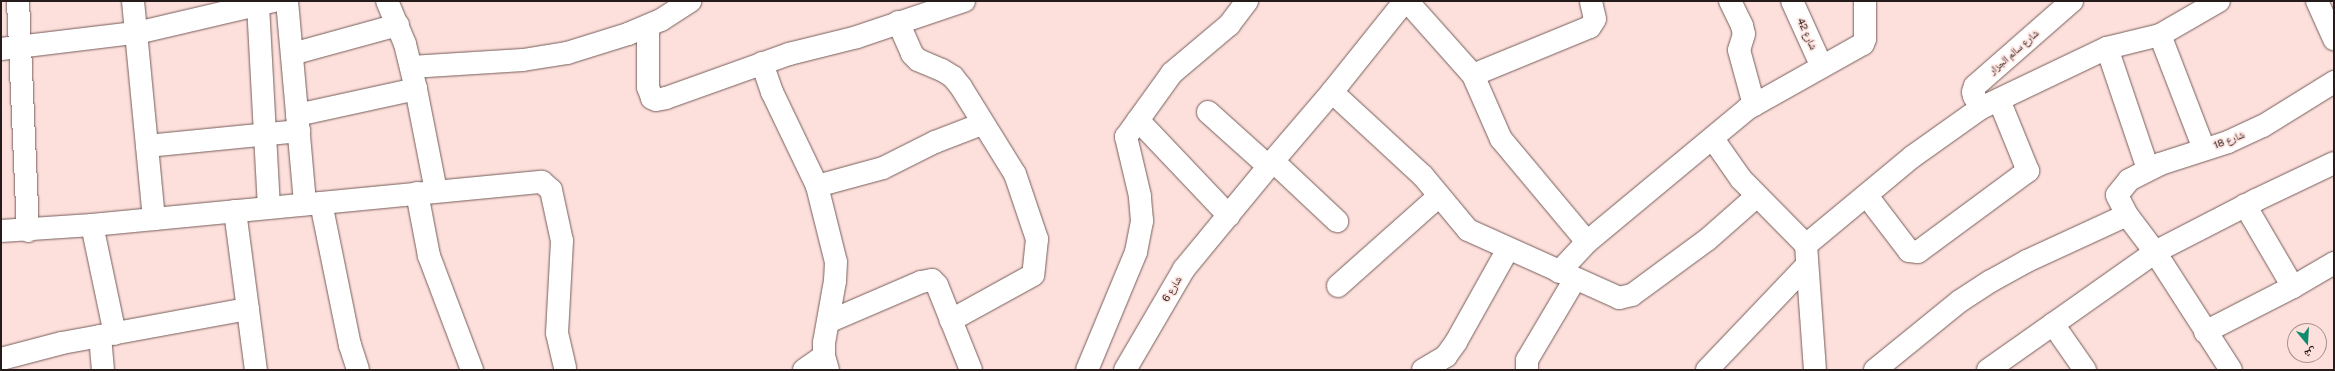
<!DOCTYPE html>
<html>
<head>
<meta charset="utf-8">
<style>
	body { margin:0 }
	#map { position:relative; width:2335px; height:371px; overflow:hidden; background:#fde0dc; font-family:"Public Sans","Noto Naskh Arabic",sans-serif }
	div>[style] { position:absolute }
	.roads { filter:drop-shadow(0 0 1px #765d5a) drop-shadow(0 0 1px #765d5a) }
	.minor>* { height:22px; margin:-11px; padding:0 11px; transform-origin:11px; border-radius:11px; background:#fff }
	span { translate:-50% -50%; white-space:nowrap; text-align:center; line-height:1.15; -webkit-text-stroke:3px #fde0dc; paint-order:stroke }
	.street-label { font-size:10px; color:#251b1a }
	.frame { position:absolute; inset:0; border:2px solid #251b1a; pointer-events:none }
	.north { position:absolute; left:2287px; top:323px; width:40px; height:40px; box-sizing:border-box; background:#fde0dc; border:1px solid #a7918e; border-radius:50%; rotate:162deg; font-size:11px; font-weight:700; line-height:16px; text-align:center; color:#251b1a }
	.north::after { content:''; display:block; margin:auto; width:14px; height:18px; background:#0f8b6e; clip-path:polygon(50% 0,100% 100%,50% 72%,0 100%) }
</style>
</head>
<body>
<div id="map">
	<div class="roads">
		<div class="minor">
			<i style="left:18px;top:1px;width:230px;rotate:87.5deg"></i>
			<i style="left:133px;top:1px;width:219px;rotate:84.5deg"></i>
			<i style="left:260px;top:1px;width:4px;rotate:117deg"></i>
			<i style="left:258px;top:5px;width:202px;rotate:86.9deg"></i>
			<i style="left:287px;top:1px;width:204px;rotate:84.9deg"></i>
			<i style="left:387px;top:1px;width:47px;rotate:67.3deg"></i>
			<i style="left:405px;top:44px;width:46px;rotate:76.3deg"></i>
			<i style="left:416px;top:89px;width:104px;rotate:78.9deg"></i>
			<i style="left:1407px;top:1px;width:99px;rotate:48.3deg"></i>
			<i style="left:1473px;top:75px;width:70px;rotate:66.4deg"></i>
			<i style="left:1501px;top:139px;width:134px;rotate:50.1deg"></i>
			<i style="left:1730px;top:1px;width:28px;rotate:64deg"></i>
			<i style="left:1742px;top:26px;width:8px;rotate:76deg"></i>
			<i style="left:1744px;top:34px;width:17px;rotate:107deg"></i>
			<i style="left:1739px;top:50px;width:57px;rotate:74.7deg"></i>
			<i style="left:1792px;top:1px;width:72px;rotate:65.6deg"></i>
			<i style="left:2317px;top:1px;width:42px;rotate:65.9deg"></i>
			<i style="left:898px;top:22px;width:35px;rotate:66deg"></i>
			<i style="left:912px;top:54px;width:8px;rotate:45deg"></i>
			<i style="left:918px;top:60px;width:26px;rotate:23deg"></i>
			<i style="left:942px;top:70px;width:13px;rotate:32deg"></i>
			<i style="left:953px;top:77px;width:13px;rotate:51deg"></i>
			<i style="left:961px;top:87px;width:102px;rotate:58.2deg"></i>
			<i style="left:1015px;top:174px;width:69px;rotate:71.3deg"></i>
			<i style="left:1037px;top:239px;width:36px;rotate:96deg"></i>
			<i style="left:1033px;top:275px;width:94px;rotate:151.2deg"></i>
			<i style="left:648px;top:26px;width:61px;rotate:90deg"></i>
			<i style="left:648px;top:87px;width:12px;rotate:70deg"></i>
			<i style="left:652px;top:98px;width:4px;rotate:27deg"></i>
			<i style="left:656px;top:100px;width:10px;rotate:-11deg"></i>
			<i style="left:666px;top:98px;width:131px;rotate:-19.7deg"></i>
			<i style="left:789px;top:54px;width:70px;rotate:-14deg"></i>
			<i style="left:857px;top:37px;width:113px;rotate:-18.6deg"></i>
			<i style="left:2160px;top:35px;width:122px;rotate:68.9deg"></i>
			<i style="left:2107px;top:48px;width:128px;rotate:71.3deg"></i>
			<i style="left:1px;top:49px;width:141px;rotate:-6.9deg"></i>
			<i style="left:141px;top:32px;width:136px;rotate:-13.2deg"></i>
			<i style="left:292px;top:54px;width:110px;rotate:-15.3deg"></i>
			<i style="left:762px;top:63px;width:31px;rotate:71deg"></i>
			<i style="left:772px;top:92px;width:104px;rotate:64.4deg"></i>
			<i style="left:817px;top:186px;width:78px;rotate:76deg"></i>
			<i style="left:836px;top:262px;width:19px;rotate:93deg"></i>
			<i style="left:835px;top:281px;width:63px;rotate:100.1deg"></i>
			<i style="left:824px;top:343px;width:13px;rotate:90deg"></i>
			<i style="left:824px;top:356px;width:15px;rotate:74deg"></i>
			<i style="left:411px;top:67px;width:112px;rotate:-3.6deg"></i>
			<i style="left:523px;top:60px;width:45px;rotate:-9deg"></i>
			<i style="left:567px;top:53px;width:64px;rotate:-17.3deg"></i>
			<i style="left:628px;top:34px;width:36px;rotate:-23deg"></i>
			<i style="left:661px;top:20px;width:35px;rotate:-33deg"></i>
			<i style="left:1473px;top:75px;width:126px;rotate:-22.3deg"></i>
			<i style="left:1590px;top:27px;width:9px;rotate:-58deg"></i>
			<i style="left:1595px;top:19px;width:18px;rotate:-103deg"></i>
			<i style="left:1332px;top:92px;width:124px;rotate:42.7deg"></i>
			<i style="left:1423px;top:176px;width:70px;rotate:50.2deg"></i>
			<i style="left:1468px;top:230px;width:166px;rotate:24.2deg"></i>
			<i style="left:1619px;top:298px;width:13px;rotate:-13deg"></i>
			<i style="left:1632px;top:295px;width:93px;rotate:-36.3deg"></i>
			<i style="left:1707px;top:240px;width:65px;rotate:-41.3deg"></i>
			<i style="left:1981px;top:108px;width:14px;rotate:-120deg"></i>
			<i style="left:1974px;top:96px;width:4px;rotate:-104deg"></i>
			<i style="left:1973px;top:92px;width:6px;rotate:-72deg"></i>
			<i style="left:1975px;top:86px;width:129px;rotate:-41.2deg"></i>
			<i style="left:1208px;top:112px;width:81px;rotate:42deg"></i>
			<i style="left:297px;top:115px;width:122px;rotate:-12.3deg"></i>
			<i style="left:1138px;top:120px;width:132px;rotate:46.5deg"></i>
			<i style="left:1713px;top:139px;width:49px;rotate:55deg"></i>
			<i style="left:1741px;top:179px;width:93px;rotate:45.4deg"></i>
			<i style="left:1806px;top:245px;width:125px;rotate:85.9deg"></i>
			<i style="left:147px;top:146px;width:153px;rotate:-5.6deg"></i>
			<i style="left:1273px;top:161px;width:88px;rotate:43.2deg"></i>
			<i style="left:817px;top:186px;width:68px;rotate:-15.3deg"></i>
			<i style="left:883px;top:168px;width:58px;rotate:-26.6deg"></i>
			<i style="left:935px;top:142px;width:50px;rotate:-21deg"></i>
			<i style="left:417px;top:193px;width:64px;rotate:79.2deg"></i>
			<i style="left:429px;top:256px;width:122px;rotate:69.3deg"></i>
			<i style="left:1867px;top:196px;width:69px;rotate:52.6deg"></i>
			<i style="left:1909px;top:251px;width:9px;rotate:6deg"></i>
			<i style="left:1918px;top:252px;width:137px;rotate:-36.4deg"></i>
			<i style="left:2028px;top:171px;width:77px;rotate:-112.2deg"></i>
			<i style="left:321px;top:203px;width:145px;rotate:78.5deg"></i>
			<i style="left:350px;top:345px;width:26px;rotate:72deg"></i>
			<i style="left:2245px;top:205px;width:95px;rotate:59.7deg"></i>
			<i style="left:235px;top:211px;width:160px;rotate:82.5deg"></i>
			<i style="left:2127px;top:215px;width:22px;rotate:-117deg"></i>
			<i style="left:2117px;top:195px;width:19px;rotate:-51deg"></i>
			<i style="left:2129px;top:180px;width:35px;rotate:-27deg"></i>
			<i style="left:2160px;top:164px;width:71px;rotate:-17.9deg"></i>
			<i style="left:2228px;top:142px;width:38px;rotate:-25deg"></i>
			<i style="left:2263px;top:126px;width:84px;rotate:-31.8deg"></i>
			<i style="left:92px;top:225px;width:111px;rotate:78.1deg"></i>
			<i style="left:1px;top:231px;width:91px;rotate:-3.8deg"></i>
			<i style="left:92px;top:225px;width:452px;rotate:-5.5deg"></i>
			<i style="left:542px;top:182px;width:12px;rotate:42deg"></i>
			<i style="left:551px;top:190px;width:52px;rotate:77.8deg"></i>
			<i style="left:562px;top:241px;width:92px;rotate:93.1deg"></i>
			<i style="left:557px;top:333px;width:36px;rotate:77deg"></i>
			<i style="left:1806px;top:245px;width:138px;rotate:-39.7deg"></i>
			<i style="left:1912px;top:157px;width:85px;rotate:-35.4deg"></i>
			<i style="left:1981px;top:108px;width:140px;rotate:-25.5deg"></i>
			<i style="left:2107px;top:48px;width:55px;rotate:-13.8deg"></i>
			<i style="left:2160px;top:35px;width:68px;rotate:-30deg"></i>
			<i style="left:1559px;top:272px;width:41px;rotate:-47deg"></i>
			<i style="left:1587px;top:242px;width:208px;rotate:-39.7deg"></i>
			<i style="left:1747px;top:109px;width:133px;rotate:-29.3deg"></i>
			<i style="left:1863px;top:44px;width:5px;rotate:-68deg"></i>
			<i style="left:1865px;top:39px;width:38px;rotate:-90deg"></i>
			<i style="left:1338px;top:286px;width:135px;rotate:-41.7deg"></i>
			<i style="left:828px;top:322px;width:101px;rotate:-23.3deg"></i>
			<i style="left:921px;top:282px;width:11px;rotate:-10deg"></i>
			<i style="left:932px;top:280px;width:7px;rotate:45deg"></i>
			<i style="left:937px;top:285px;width:92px;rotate:68.2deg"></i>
			<i style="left:2053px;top:324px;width:56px;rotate:55.2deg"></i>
			<i style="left:2205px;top:332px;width:99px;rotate:-27.1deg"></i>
			<i style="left:2293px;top:287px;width:48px;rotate:-30.3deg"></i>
			<i style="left:100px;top:336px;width:34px;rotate:85deg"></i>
			<i style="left:1px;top:359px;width:63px;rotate:-14.7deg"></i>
			<i style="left:62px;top:343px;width:189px;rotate:-10.4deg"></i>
			<i style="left:804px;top:370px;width:24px;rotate:-35deg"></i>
			<i style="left:1087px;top:370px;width:128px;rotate:-67.4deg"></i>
			<i style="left:1136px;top:252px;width:32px;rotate:-79deg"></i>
			<i style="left:1142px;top:221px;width:25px;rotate:-95deg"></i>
			<i style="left:1140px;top:196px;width:61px;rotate:-103.3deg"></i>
			<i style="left:1126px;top:137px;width:79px;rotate:-54.3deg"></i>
			<i style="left:1172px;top:73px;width:75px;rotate:-40.1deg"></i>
			<i style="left:1229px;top:25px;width:30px;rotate:-53deg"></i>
			<i style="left:1125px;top:370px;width:117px;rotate:-59.7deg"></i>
			<i style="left:1184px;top:269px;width:140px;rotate:-50.5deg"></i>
			<i style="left:1273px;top:161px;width:91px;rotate:-49.5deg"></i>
			<i style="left:1332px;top:92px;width:117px;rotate:-51.3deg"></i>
			<i style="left:1423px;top:370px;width:27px;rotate:-31deg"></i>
			<i style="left:1446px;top:356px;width:17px;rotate:-54deg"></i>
			<i style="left:1456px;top:342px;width:107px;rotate:-60.8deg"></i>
			<i style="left:1527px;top:370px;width:10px;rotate:-90deg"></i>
			<i style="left:1527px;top:360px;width:94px;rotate:-59.3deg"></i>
			<i style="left:1707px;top:370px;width:144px;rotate:-46.4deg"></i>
			<i style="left:1875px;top:370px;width:109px;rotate:-39.1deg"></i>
			<i style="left:1960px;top:301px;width:37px;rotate:-33deg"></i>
			<i style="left:1991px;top:281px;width:41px;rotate:-29.1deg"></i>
			<i style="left:2027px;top:261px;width:110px;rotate:-24.7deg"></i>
			<i style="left:2127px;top:215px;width:46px;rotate:52.9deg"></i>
			<i style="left:2155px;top:252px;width:140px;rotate:57.2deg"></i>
			<i style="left:1988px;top:370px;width:204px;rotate:-35.2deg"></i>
			<i style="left:2155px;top:252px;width:114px;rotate:-27.2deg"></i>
			<i style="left:2256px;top:200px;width:86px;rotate:-25.4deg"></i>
		</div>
	</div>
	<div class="street-label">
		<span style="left:1807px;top:34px;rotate:65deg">شارع 42</span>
		<span style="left:2014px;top:52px;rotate:-41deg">شارع سالم الجزار</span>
		<span style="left:2229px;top:140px;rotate:-21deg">شارع 18</span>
		<span style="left:1172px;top:289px;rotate:-58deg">شارع 6</span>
	</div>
	<div class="frame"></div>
	<div class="north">ش</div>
</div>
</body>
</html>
